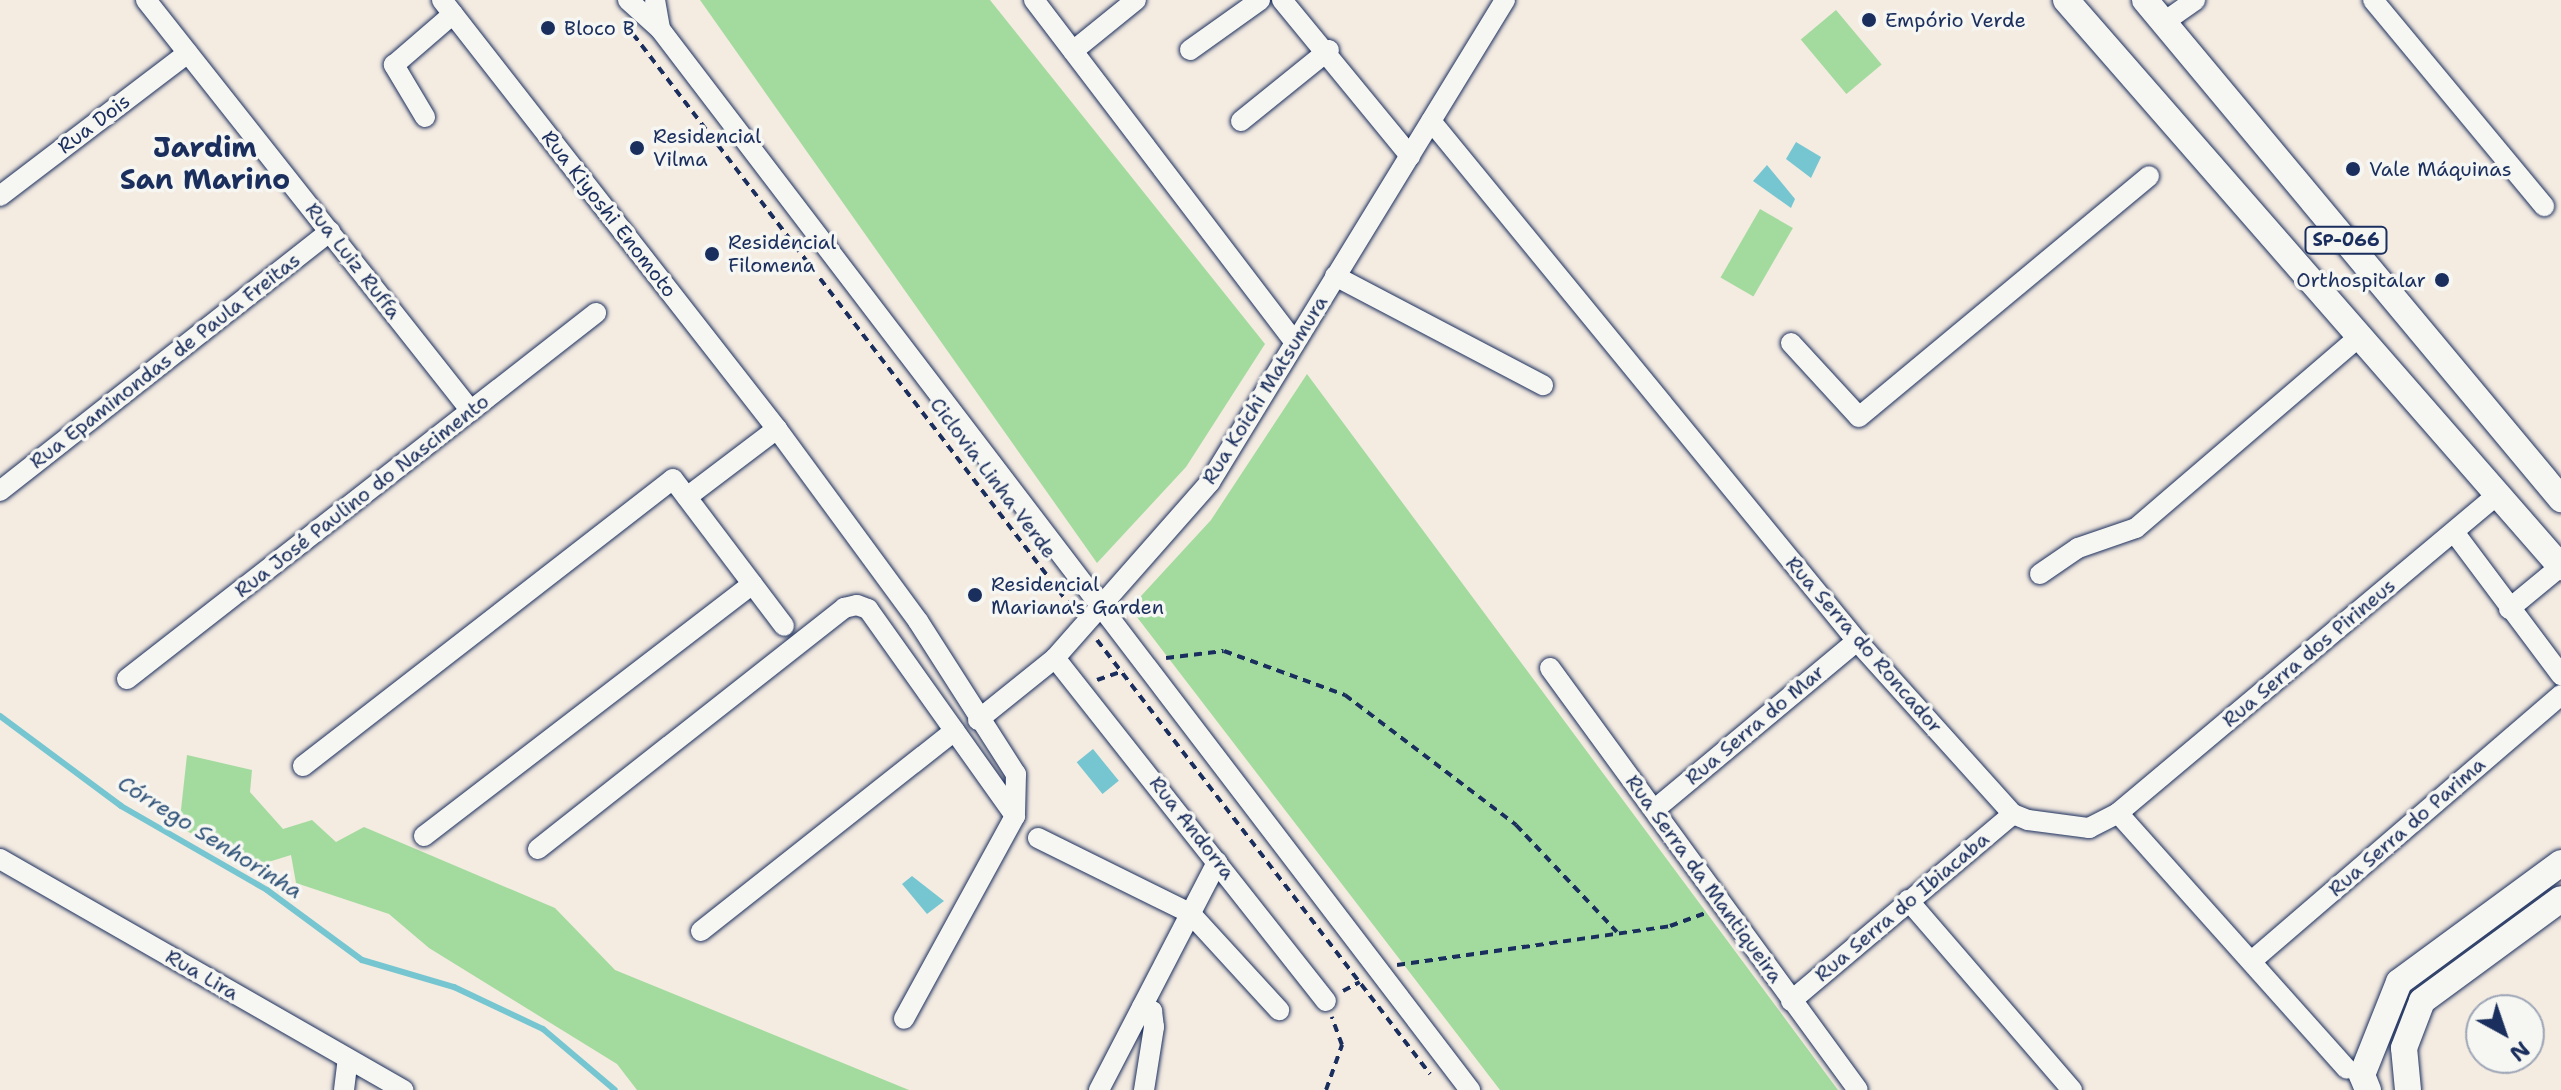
<!DOCTYPE html>
<html>
<head>
<meta charset="utf-8">
<style>
	body { margin:0 }
	#map { position:relative; width:2561px; height:1090px; overflow:hidden; background:#f4ebe1; font-family:"Shantell Sans",sans-serif }
	div>[style] { position:absolute }
	.green>* { inset:0; background:#a3db9f; transform-origin:0 0 }
	.water>* { inset:0; background:#76c6d1; transform-origin:0 0 }
	.stream>* { height:6px; margin:-3px; padding:0 3px; transform-origin:3px; border-radius:3px; background:#76c6d1 }
	.path>* { height:4px; margin-top:-2px; transform-origin:0; background:repeating-linear-gradient(90deg,#1b2f5e 0 8px,transparent 0 14px) }
	.roads { filter:drop-shadow(0 0 2px #1b2f5e) drop-shadow(0 0 2px #1b2f5e) }
	.minor>* { height:20px; margin:-10px; padding:0 10px; transform-origin:10px; border-radius:10px; background:#f6f6f2 }
	.major>* { height:26px; margin:-13px; padding:0 13px; transform-origin:13px; border-radius:13px; background:#f6f6f2 }
	.dots>* { width:22px; height:22px; translate:-50% -50%; box-sizing:border-box; border:4px solid #f6f6f2; border-radius:50% }
	span { translate:-50% -50%; white-space:nowrap; text-align:center; line-height:1.15; -webkit-text-stroke:7px #f6f6f2; paint-order:stroke }
	.shield-label span { padding:2px 6px; background:#f6f6f2; border:2px solid; border-radius:6px; -webkit-text-stroke-width:0 }
	.shield-label { font-size:18px; color:#1b2f5e; font-weight:700 }
	.poi-label { font-size:20px; color:#1b2f5e }
	.left { translate:0 -50%; text-align:left }
	.right { translate:-100% -50%; text-align:right }
	.street-label { font-size:20px; color:#1b2f5e }
	.water-label { font-size:22px; color:#32557b; font-style:italic }
	.district-label { font-size:28px; color:#1b2f5e; font-weight:700 }
	.north { position:absolute; left:2465px; top:994px; width:80px; height:80px; box-sizing:border-box; background:#f6f6f2; border:2px solid #9ea6b7; border-radius:50%; rotate:140deg; font-size:22px; font-weight:700; line-height:32px; text-align:center; color:#1b2f5e }
	.north::after { content:''; display:block; margin:auto; width:28px; height:36px; background:#1b2f5e; clip-path:polygon(50% 0,100% 100%,50% 72%,0 100%) }
</style>
</head>
<body>
<div id="map">
	<div class="green">
		<i style="clip-path:polygon(700px 0,990px 0,1265px 344px,1186px 467px,1097px 563px)"></i>
		<i style="left:1836px;top:10px;width:71px;height:46px;rotate:50deg"></i>
		<i style="left:1760px;top:209px;width:38px;height:79px;rotate:30deg"></i>
		<i style="clip-path:polygon(1307px 374px,1838px 1090px,1500px 1090px,1130px 608px,1211px 520px)"></i>
		<i style="clip-path:polygon(187px 755px,252px 770px,250px 792px,283px 829px,312px 820px,336px 842px,364px 827px,555px 908px,615px 970px,909px 1090px,637px 1090px,617px 1064px,429px 948px,389px 914px,296px 883px,291px 855px,262px 864px,179px 828px)"></i>
	</div>
	<div class="water">
		<i style="clip-path:polygon(1796px 142px,1821px 157px,1811px 178px,1786px 159px)"></i>
		<i style="clip-path:polygon(1767px 165px,1795px 199px,1791px 208px,1753px 181px)"></i>
		<i style="left:1093px;top:749px;width:41px;height:21px;rotate:51deg"></i>
		<i style="clip-path:polygon(912px 876px,944px 901px,927px 914px,902px 884px)"></i>
	</div>
	<div class="stream">
		<i style="left:0;top:716px;width:151px;rotate:36.6deg"></i>
		<i style="left:121px;top:806px;width:168px;rotate:29.9deg"></i>
		<i style="left:267px;top:890px;width:118px;rotate:36.4deg"></i>
		<i style="left:362px;top:960px;width:96px;rotate:16.4deg"></i>
		<i style="left:454px;top:987px;width:98px;rotate:25.3deg"></i>
		<i style="left:543px;top:1029px;width:94px;rotate:40.3deg"></i>
	</div>
	<div class="path">
		<i style="left:633px;top:34px;width:723px;rotate:52.59deg"></i>
		<i style="left:1097px;top:640px;width:547px;rotate:52.5deg"></i>
		<i style="left:1166px;top:658px;width:58px;rotate:-6.9deg"></i>
		<i style="left:1224px;top:651px;width:129px;rotate:20deg"></i>
		<i style="left:1345px;top:695px;width:215px;rotate:37.2deg"></i>
		<i style="left:1516px;top:825px;width:147px;rotate:46.7deg"></i>
		<i style="left:1097px;top:680px;width:28px;rotate:-19deg"></i>
		<i style="left:1397px;top:965px;width:276px;rotate:-8.1deg"></i>
		<i style="left:1670px;top:926px;width:38px;rotate:-20deg"></i>
		<i style="left:1343px;top:991px;width:19px;rotate:-28deg"></i>
		<i style="left:1326px;top:1090px;width:48px;rotate:-70.4deg"></i>
		<i style="left:1342px;top:1045px;width:30px;rotate:-110deg"></i>
	</div>
	<div class="roads">
		<div class="minor">
			<i style="left:146px;top:0;width:524px;rotate:51.66deg"></i>
			<i style="left:442px;top:0;width:544px;rotate:52.01deg"></i>
			<i style="left:777px;top:429px;width:238px;rotate:53.7deg"></i>
			<i style="left:918px;top:621px;width:182px;rotate:57.4deg"></i>
			<i style="left:1016px;top:774px;width:42px;rotate:91.4deg"></i>
			<i style="left:1015px;top:816px;width:231px;rotate:118.7deg"></i>
			<i style="left:628px;top:0;width:43px;rotate:42.2deg"></i>
			<i style="left:660px;top:29px;width:1335px;rotate:52.64deg"></i>
			<i style="left:655px;top:0;width:29px;rotate:80deg"></i>
			<i style="left:1034px;top:0;width:430px;rotate:52.7deg"></i>
			<i style="left:1282px;top:0;width:202px;rotate:50.6deg"></i>
			<i style="left:2373px;top:0;width:268px;rotate:50.3deg"></i>
			<i style="left:2164px;top:22px;width:38px;rotate:-35deg"></i>
			<i style="left:1190px;top:50px;width:86px;rotate:-35.5deg"></i>
			<i style="left:1073px;top:51px;width:81px;rotate:-39deg"></i>
			<i style="left:425px;top:117px;width:61px;rotate:-120.8deg"></i>
			<i style="left:394px;top:65px;width:78px;rotate:-40.8deg"></i>
			<i style="left:1241px;top:121px;width:113px;rotate:-38.9deg"></i>
			<i style="left:1431px;top:121px;width:672px;rotate:50.67deg"></i>
			<i style="left:1857px;top:641px;width:233px;rotate:48deg"></i>
			<i style="left:2013px;top:814px;width:16px;rotate:22deg"></i>
			<i style="left:2028px;top:820px;width:62px;rotate:7.5deg"></i>
			<i style="left:2089px;top:828px;width:33px;rotate:-27deg"></i>
			<i style="left:2118px;top:813px;width:498px;rotate:-40deg"></i>
			<i style="left:0;top:196px;width:236px;rotate:-37.3deg"></i>
			<i style="left:1335px;top:276px;width:235px;rotate:27.7deg"></i>
			<i style="left:1791px;top:343px;width:100px;rotate:47.4deg"></i>
			<i style="left:1859px;top:417px;width:377px;rotate:-39.7deg"></i>
			<i style="left:0;top:491px;width:420px;rotate:-38.2deg"></i>
			<i style="left:687px;top:497px;width:113px;rotate:-37.1deg"></i>
			<i style="left:2454px;top:532px;width:179px;rotate:53.2deg"></i>
			<i style="left:2040px;top:574px;width:46px;rotate:-34.4deg"></i>
			<i style="left:2078px;top:548px;width:61px;rotate:-19deg"></i>
			<i style="left:2136px;top:528px;width:296px;rotate:-40.6deg"></i>
			<i style="left:2509px;top:609px;width:66px;rotate:-39.5deg"></i>
			<i style="left:1055px;top:658px;width:437px;rotate:51.7deg"></i>
			<i style="left:1550px;top:668px;width:522px;rotate:53.88deg"></i>
			<i style="left:127px;top:679px;width:595px;rotate:-37.97deg"></i>
			<i style="left:978px;top:720px;width:99px;rotate:-38.8deg"></i>
			<i style="left:1055px;top:658px;width:235px;rotate:-48.6deg"></i>
			<i style="left:1210px;top:482px;width:565px;rotate:-58.53deg"></i>
			<i style="left:303px;top:766px;width:468px;rotate:-37.8deg"></i>
			<i style="left:673px;top:479px;width:184px;rotate:52.9deg"></i>
			<i style="left:1654px;top:810px;width:264px;rotate:-39.8deg"></i>
			<i style="left:2118px;top:813px;width:343px;rotate:48.2deg"></i>
			<i style="left:424px;top:836px;width:414px;rotate:-37.5deg"></i>
			<i style="left:1038px;top:838px;width:169px;rotate:26.3deg"></i>
			<i style="left:1190px;top:913px;width:132px;rotate:47.5deg"></i>
			<i style="left:538px;top:849px;width:390px;rotate:-38.2deg"></i>
			<i style="left:844px;top:608px;width:13px;rotate:-13deg"></i>
			<i style="left:857px;top:605px;width:12px;rotate:20deg"></i>
			<i style="left:868px;top:609px;width:254px;rotate:54.6deg"></i>
			<i style="left:0;top:859px;width:465px;rotate:29.8deg"></i>
			<i style="left:1908px;top:900px;width:251px;rotate:49.2deg"></i>
			<i style="left:701px;top:931px;width:323px;rotate:-38.3deg"></i>
			<i style="left:2254px;top:959px;width:405px;rotate:-40.7deg"></i>
			<i style="left:1791px;top:1001px;width:290px;rotate:-40.1deg"></i>
			<i style="left:1142px;top:1007px;width:11px;rotate:22deg"></i>
			<i style="left:1152px;top:1011px;width:16px;rotate:83deg"></i>
			<i style="left:1154px;top:1027px;width:64px;rotate:99deg"></i>
			<i style="left:344px;top:1090px;width:31px;rotate:-83deg"></i>
			<i style="left:1099px;top:1090px;width:257px;rotate:-62.6deg"></i>
		</div>
		<div class="major">
			<i style="left:2066px;top:0;width:753px;rotate:48.88deg"></i>
			<i style="left:2145px;top:0;width:650px;rotate:50.18deg"></i>
			<i style="left:2368px;top:1090px;width:16px;rotate:-112deg"></i>
			<i style="left:2362px;top:1075px;width:100px;rotate:-68.3deg"></i>
			<i style="left:2399px;top:982px;width:201px;rotate:-36.3deg"></i>
			<i style="left:2408px;top:1090px;width:42px;rotate:-95.4deg"></i>
			<i style="left:2404px;top:1048px;width:50px;rotate:-69deg"></i>
			<i style="left:2422px;top:1001px;width:172px;rotate:-36.3deg"></i>
		</div>
	</div>
	<div class="dots">
		<i style="left:1869px;top:20px;background:#1b2f5e"></i>
		<i style="left:548px;top:28px;background:#1b2f5e"></i>
		<i style="left:637px;top:148px;background:#1b2f5e"></i>
		<i style="left:2353px;top:169px;background:#1b2f5e"></i>
		<i style="left:712px;top:254px;background:#1b2f5e"></i>
		<i style="left:2442px;top:280px;background:#1b2f5e"></i>
		<i style="left:975px;top:595px;background:#1b2f5e"></i>
	</div>
	<div class="shield-label">
		<span style="left:2346px;top:240px">SP-066</span>
	</div>
	<div class="poi-label">
		<span class="left" style="left:1885px;top:20px">Empório Verde</span>
		<span class="left" style="left:564px;top:28px">Bloco B</span>
		<span class="left" style="left:653px;top:148px">Residencial<br>Vilma</span>
		<span class="left" style="left:2369px;top:169px">Vale Máquinas</span>
		<span class="left" style="left:728px;top:254px">Residencial<br>Filomena</span>
		<span class="right" style="left:2426px;top:280px">Orthospitalar</span>
		<span class="left" style="left:991px;top:596px">Residencial<br>Mariana's Garden</span>
	</div>
	<div class="street-label">
		<span style="left:94px;top:124px;rotate:-37deg">Rua Dois</span>
		<span style="left:609px;top:214px;rotate:52deg">Rua Kiyoshi Enomoto</span>
		<span style="left:353px;top:261px;rotate:52deg">Rua Luiz Ruffa</span>
		<span style="left:165px;top:361px;rotate:-38deg">Rua Epaminondas de Paula Freitas</span>
		<span style="left:1265px;top:390px;rotate:-58deg">Rua Koichi Matsumura</span>
		<span style="left:993px;top:478px;rotate:53deg">Ciclovia Linha Verde</span>
		<span style="left:362px;top:496px;rotate:-38deg">Rua José Paulino do Nascimento</span>
		<span style="left:1864px;top:645px;rotate:49deg">Rua Serra do Roncador</span>
		<span style="left:2309px;top:653px;rotate:-40deg">Rua Serra dos Pirineus</span>
		<span style="left:1755px;top:725px;rotate:-40deg">Rua Serra do Mar</span>
		<span style="left:2407px;top:827px;rotate:-41deg">Rua Serra do Parima</span>
		<span style="left:1192px;top:828px;rotate:52deg">Rua Andorra</span>
		<span style="left:1704px;top:879px;rotate:54deg">Rua Serra da Mantiqueira</span>
		<span style="left:1902px;top:907px;rotate:-40deg">Rua Serra do Ibiacaba</span>
		<span style="left:202px;top:975px;rotate:30deg">Rua Lira</span>
	</div>
	<div class="water-label">
		<span style="left:210px;top:837px;rotate:32deg">Córrego Senhorinha</span>
	</div>
	<div class="district-label">
		<span style="left:205px;top:163px">Jardim<br>San Marino</span>
	</div>
	<div class="north">N</div>
</div>
</body>
</html>
